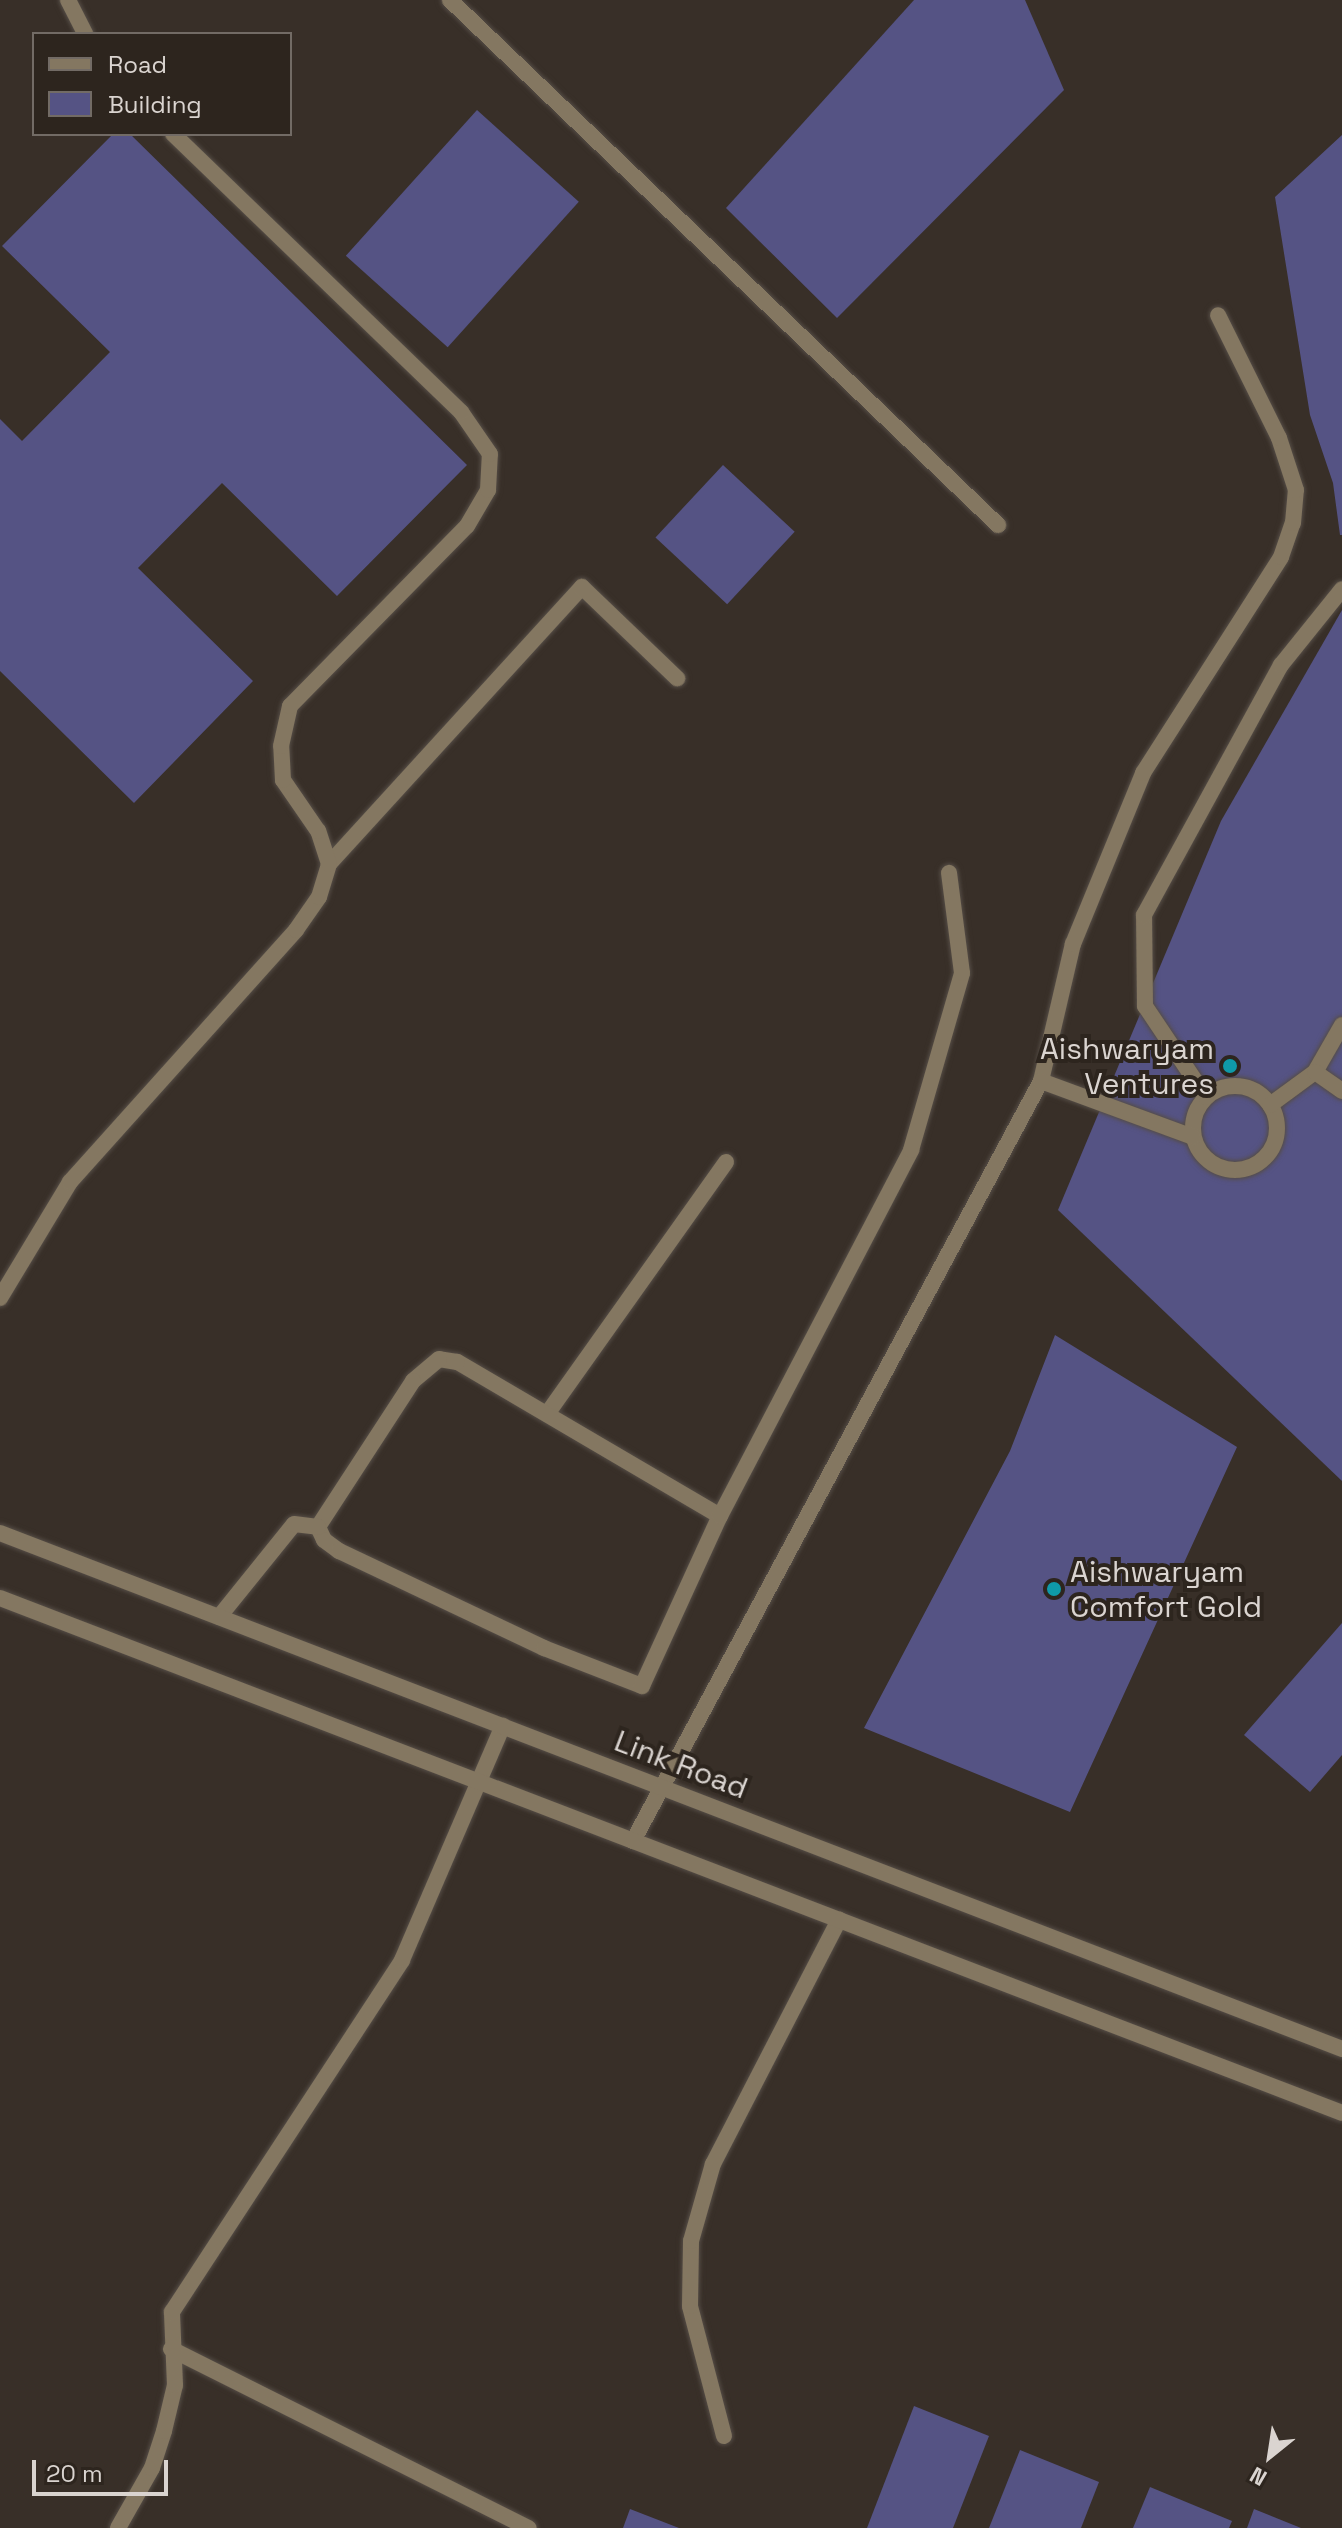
<!DOCTYPE html>
<html>
<head>
<meta charset="utf-8">
<style>
	body { margin:0 }
	#map { position:relative; width:1342px; height:2528px; overflow:hidden; background:#382f28; font-family:"Space Grotesk",sans-serif }
	div>[style] { position:absolute }
	.building>* { inset:0; background:#555384; transform-origin:0 0 }
	.roads { filter:drop-shadow(0 0 2px #554d46) drop-shadow(0 0 2px #554d46) }
	.service>* { height:16px; margin:-8px; padding:0 8px; transform-origin:8px; border-radius:8px; background:#847761 }
	.minor>* { height:16px; margin:-8px; padding:0 8px; transform-origin:8px; border-radius:8px; background:#847761 }
	.minor>.ring { margin:-8px; padding:0; box-sizing:content-box; background:none; border:16px solid #847761; border-radius:50% }
	.tertiary>* { height:16px; margin:-8px; padding:0 8px; transform-origin:8px; border-radius:8px; background:#847761 }
	.dots>* { width:22px; height:22px; translate:-50% -50%; box-sizing:border-box; border:4px solid #2d251e; border-radius:50% }
	span { translate:-50% -50%; white-space:nowrap; text-align:center; line-height:1.15; -webkit-text-stroke:8px #2d251e; paint-order:stroke }
	.poi-label { font-size:30px; color:#dad4d0 }
	.right { translate:-100% -50%; text-align:right }
	.left { translate:0 -50%; text-align:left }
	.street-label { font-size:30px; color:#dad4d0 }
	.legend { position:absolute; left:32px; top:32px; width:260px; height:104px; box-sizing:border-box; background:#2d251e; border:2px solid #726b65; margin:0; padding:10px 14px; list-style:none; font-size:24px; color:#dad4d0 }
	.legend li { display:flex; align-items:center; gap:16px; height:40px }
	.legend b { width:40px; border:2px solid #726b65 }
	.north { position:absolute; left:1230px; top:2416px; width:80px; height:80px; -webkit-text-stroke:6px #2d251e; paint-order:stroke; rotate:210deg; font-size:22px; font-weight:700; line-height:32px; text-align:center; color:#dad4d0 }
	.north::after { content:''; display:block; margin:auto; width:28px; height:36px; background:#dad4d0; clip-path:polygon(50% 0,100% 100%,50% 72%,0 100%) }
	.scale { position:absolute; left:32px; top:2460px; width:136px; height:36px; box-sizing:border-box; border:4px solid #dad4d0; border-top:0; padding-left:10px; font-size:24px; line-height:28px; white-space:nowrap; color:#dad4d0; -webkit-text-stroke:6px #2d251e; paint-order:stroke }
</style>
</head>
<body>
<div id="map">
	<div class="building">
		<i style="clip-path:polygon(914px 0,1025px 0,1064px 90px,837px 318px,726px 208px)"></i>
		<i style="left:477px;top:110px;width:137px;height:196px;rotate:42deg"></i>
		<i style="clip-path:polygon(113px 134px,130px 134px,467px 465px,337px 596px,222px 483px,138px 568px,253px 681px,134px 803px,0 671px,0 419px,22px 441px,110px 352px,2px 246px)"></i>
		<i style="clip-path:polygon(1342px 135px,1342px 535px,1340px 535px,1333px 483px,1310px 415px,1275px 197px)"></i>
		<i style="left:723px;top:465px;width:98px;height:99px;rotate:43deg"></i>
		<i style="clip-path:polygon(1342px 610px,1342px 1481px,1058px 1210px,1221px 821px)"></i>
		<i style="clip-path:polygon(1055px 1335px,1237px 1447px,1070px 1812px,864px 1728px,1010px 1451px)"></i>
		<i style="clip-path:polygon(1342px 1623px,1342px 1755px,1310px 1792px,1244px 1735px)"></i>
		<i style="clip-path:polygon(914px 2406px,989px 2436px,953px 2528px,867px 2528px)"></i>
		<i style="clip-path:polygon(1020px 2450px,1099px 2482px,1081px 2528px,989px 2528px)"></i>
		<i style="clip-path:polygon(1150px 2487px,1232px 2521px,1229px 2528px,1133px 2528px)"></i>
		<i style="clip-path:polygon(630px 2509px,679px 2528px,623px 2528px)"></i>
		<i style="clip-path:polygon(1254px 2509px,1301px 2528px,1247px 2528px)"></i>
	</div>
	<div class="roads">
		<div class="service">
			<i style="left:68px;top:0;width:38px;rotate:63deg"></i>
			<i style="left:450px;top:0;width:759px;rotate:43.77deg"></i>
			<i style="left:329px;top:864px;width:375px;rotate:-47.6deg"></i>
			<i style="left:582px;top:587px;width:132px;rotate:43.8deg"></i>
			<i style="left:0;top:1298px;width:135px;rotate:-58.9deg"></i>
			<i style="left:70px;top:1182px;width:338px;rotate:-48.1deg"></i>
			<i style="left:296px;top:930px;width:40px;rotate:-55.1deg"></i>
			<i style="left:319px;top:897px;width:34px;rotate:-73deg"></i>
			<i style="left:329px;top:864px;width:35px;rotate:-108deg"></i>
			<i style="left:318px;top:831px;width:62px;rotate:-124.5deg"></i>
			<i style="left:283px;top:780px;width:34px;rotate:-93deg"></i>
			<i style="left:281px;top:746px;width:41px;rotate:-77.3deg"></i>
			<i style="left:290px;top:706px;width:252px;rotate:-45.5deg"></i>
			<i style="left:467px;top:526px;width:42px;rotate:-59.7deg"></i>
			<i style="left:488px;top:490px;width:36px;rotate:-87deg"></i>
			<i style="left:490px;top:454px;width:51px;rotate:-124.6deg"></i>
			<i style="left:461px;top:412px;width:400px;rotate:-136deg"></i>
			<i style="left:547px;top:1414px;width:309px;rotate:-54.6deg"></i>
			<i style="left:720px;top:1516px;width:305px;rotate:-149.6deg"></i>
			<i style="left:457px;top:1362px;width:18px;rotate:-171deg"></i>
			<i style="left:439px;top:1359px;width:34px;rotate:140deg"></i>
			<i style="left:413px;top:1381px;width:174px;rotate:123.1deg"></i>
			<i style="left:318px;top:1527px;width:14px;rotate:65deg"></i>
			<i style="left:324px;top:1540px;width:19px;rotate:36deg"></i>
			<i style="left:339px;top:1551px;width:227px;rotate:25.3deg"></i>
			<i style="left:544px;top:1648px;width:105px;rotate:21.2deg"></i>
			<i style="left:642px;top:1686px;width:187px;rotate:-65.4deg"></i>
			<i style="left:720px;top:1516px;width:413px;rotate:-62.4deg"></i>
			<i style="left:911px;top:1150px;width:184px;rotate:-73.9deg"></i>
			<i style="left:962px;top:973px;width:101px;rotate:-97.4deg"></i>
			<i style="left:219px;top:1617px;width:119px;rotate:-51.1deg"></i>
			<i style="left:294px;top:1524px;width:24px;rotate:7deg"></i>
			<i style="left:171px;top:2349px;width:400px;rotate:26.6deg"></i>
			<i style="left:724px;top:2436px;width:134px;rotate:-104.7deg"></i>
			<i style="left:690px;top:2306px;width:65px;rotate:-89.1deg"></i>
			<i style="left:691px;top:2241px;width:80px;rotate:-74.1deg"></i>
			<i style="left:713px;top:2164px;width:275px;rotate:-62.7deg"></i>
			<i style="left:118px;top:2528px;width:69px;rotate:-60.5deg"></i>
			<i style="left:152px;top:2468px;width:39px;rotate:-72deg"></i>
			<i style="left:164px;top:2431px;width:47px;rotate:-76.6deg"></i>
			<i style="left:175px;top:2385px;width:73px;rotate:-92.4deg"></i>
			<i style="left:172px;top:2312px;width:420px;rotate:-56.8deg"></i>
			<i style="left:402px;top:1960px;width:255px;rotate:-66.7deg"></i>
		</div>
		<div class="minor">
			<i style="left:1315px;top:1072px;width:54px;rotate:-60.1deg"></i>
			<i style="left:1041px;top:1081px;width:141px;rotate:-76.9deg"></i>
			<i style="left:1073px;top:944px;width:185px;rotate:-67.7deg"></i>
			<i style="left:1143px;top:773px;width:256px;rotate:-57.4deg"></i>
			<i style="left:1281px;top:557px;width:36px;rotate:-71deg"></i>
			<i style="left:1293px;top:523px;width:33px;rotate:-85deg"></i>
			<i style="left:1296px;top:490px;width:55px;rotate:-108.1deg"></i>
			<i style="left:1279px;top:438px;width:137px;rotate:-116.4deg"></i>
			<i class="ring" style="left:1193px;top:1086px;width:68px;height:68px"></i>
			<i style="left:1206px;top:1097px;width:110px;rotate:-123.8deg"></i>
			<i style="left:1145px;top:1006px;width:91px;rotate:-90.6deg"></i>
			<i style="left:1144px;top:915px;width:285px;rotate:-61.3deg"></i>
			<i style="left:1281px;top:665px;width:97px;rotate:-51.2deg"></i>
			<i style="left:1270px;top:1105px;width:56px;rotate:-36.3deg"></i>
			<i style="left:1315px;top:1072px;width:33px;rotate:35deg"></i>
			<i style="left:633px;top:1841px;width:863px;rotate:-61.77deg"></i>
			<i style="left:1041px;top:1081px;width:162px;rotate:20.2deg"></i>
		</div>
		<div class="tertiary">
			<i style="left:0;top:1533px;width:1438px;rotate:21.03deg"></i>
			<i style="left:0;top:1598px;width:1437px;rotate:20.99deg"></i>
		</div>
	</div>
	<div class="dots">
		<i style="left:1230px;top:1066px;background:#0f9aa8"></i>
		<i style="left:1054px;top:1589px;background:#0f9aa8"></i>
	</div>
	<div class="poi-label">
		<span class="right" style="left:1214px;top:1066px">Aishwaryam<br>Ventures</span>
		<span class="left" style="left:1070px;top:1589px">Aishwaryam<br>Comfort Gold</span>
	</div>
	<div class="street-label">
		<span style="left:681px;top:1765px;rotate:21deg">Link Road</span>
	</div>
	<ul class="legend">
	<li><b style="height:10px;background:#847761"></b>Road</li>
	<li><b style="height:22px;background:#555384"></b>Building</li>
	</ul>
	<div class="north">N</div>
	<div class="scale">20 m</div>
</div>
</body>
</html>
